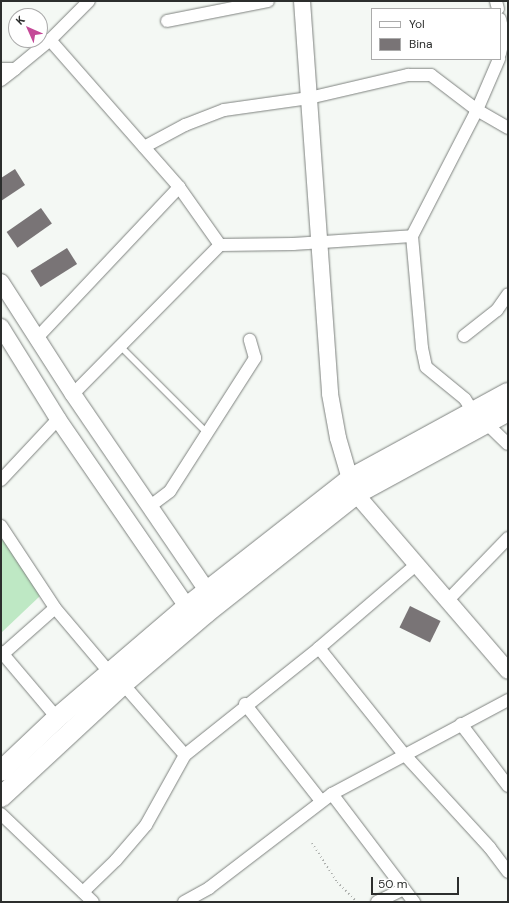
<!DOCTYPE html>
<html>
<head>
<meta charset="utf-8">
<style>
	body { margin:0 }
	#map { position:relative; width:509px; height:903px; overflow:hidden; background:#f4f8f4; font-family:"DM Sans",sans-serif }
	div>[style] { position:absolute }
	.green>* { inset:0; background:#bee8c4 }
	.building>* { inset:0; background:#797476; transform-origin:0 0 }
	.path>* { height:2px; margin-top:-1px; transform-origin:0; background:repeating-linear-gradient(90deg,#acafac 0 1px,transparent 0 4px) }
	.roads { filter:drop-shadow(0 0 1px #7e827f) drop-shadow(0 0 1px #7e827f) }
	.service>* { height:6px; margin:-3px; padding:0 3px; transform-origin:3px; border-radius:3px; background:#fff }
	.minor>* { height:12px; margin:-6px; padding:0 6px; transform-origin:6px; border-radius:6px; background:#fff }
	.tertiary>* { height:16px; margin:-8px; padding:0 8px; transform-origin:8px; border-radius:8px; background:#fff }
	.primary>* { height:20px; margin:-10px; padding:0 10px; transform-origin:10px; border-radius:10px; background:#fff }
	span { translate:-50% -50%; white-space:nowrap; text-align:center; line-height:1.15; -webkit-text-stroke:4px #fff; paint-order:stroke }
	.frame { position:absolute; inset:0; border:2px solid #2c2e2d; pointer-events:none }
	.legend { position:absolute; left:371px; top:8px; width:130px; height:52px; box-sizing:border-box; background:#fff; border:1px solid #ababab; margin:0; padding:5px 7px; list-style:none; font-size:12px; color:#2c2e2d }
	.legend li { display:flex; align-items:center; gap:8px; height:20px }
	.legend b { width:20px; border:1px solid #ababab }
	.north { position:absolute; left:8px; top:8px; width:40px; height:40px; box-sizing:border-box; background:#fff; border:1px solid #ababab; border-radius:50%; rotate:315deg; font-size:11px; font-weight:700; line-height:16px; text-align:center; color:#2c2e2d }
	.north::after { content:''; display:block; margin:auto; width:14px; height:18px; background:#c54998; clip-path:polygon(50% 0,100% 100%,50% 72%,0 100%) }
	.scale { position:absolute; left:371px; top:877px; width:88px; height:18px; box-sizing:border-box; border:2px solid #2c2e2d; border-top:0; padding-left:5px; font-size:12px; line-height:14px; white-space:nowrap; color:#2c2e2d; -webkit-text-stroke:3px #fff; paint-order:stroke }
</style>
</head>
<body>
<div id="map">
	<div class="green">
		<i style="clip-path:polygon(1px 533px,40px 596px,1px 633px)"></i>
	</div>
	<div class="building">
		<i style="clip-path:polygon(15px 169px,25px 185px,1px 201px,1px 178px)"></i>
		<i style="left:41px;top:208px;width:19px;height:42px;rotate:55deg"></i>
		<i style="left:67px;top:248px;width:19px;height:43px;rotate:58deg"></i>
		<i style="left:410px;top:606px;width:34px;height:24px;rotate:26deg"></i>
	</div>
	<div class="path">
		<i style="left:312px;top:843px;width:46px;rotate:57.3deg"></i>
		<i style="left:337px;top:882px;width:28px;rotate:45deg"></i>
	</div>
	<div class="roads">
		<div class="service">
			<i style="left:120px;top:346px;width:123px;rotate:45deg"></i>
		</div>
		<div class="minor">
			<i style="left:496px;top:1px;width:8px;rotate:76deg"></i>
			<i style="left:500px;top:19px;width:17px;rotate:77deg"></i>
			<i style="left:504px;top:36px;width:18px;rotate:103deg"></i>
			<i style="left:167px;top:21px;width:103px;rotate:-11.2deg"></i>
			<i style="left:50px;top:40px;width:196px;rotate:48.7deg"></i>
			<i style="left:179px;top:187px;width:71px;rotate:54.7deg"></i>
			<i style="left:220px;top:245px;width:73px;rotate:-0.8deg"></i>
			<i style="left:293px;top:244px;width:119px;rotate:-3.8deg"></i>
			<i style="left:412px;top:236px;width:142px;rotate:-62.7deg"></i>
			<i style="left:477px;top:110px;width:56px;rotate:-66.7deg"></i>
			<i style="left:1px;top:69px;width:14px"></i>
			<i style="left:15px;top:69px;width:45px;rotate:-39.6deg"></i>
			<i style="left:50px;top:40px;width:55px;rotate:-45deg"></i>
			<i style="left:1px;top:80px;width:18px;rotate:-38deg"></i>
			<i style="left:144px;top:147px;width:47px;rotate:-28.2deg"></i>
			<i style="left:185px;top:125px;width:42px;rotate:-21deg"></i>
			<i style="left:224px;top:110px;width:86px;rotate:-8deg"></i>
			<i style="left:309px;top:98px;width:102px;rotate:-13.1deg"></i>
			<i style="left:408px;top:75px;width:23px"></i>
			<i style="left:431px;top:75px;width:58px;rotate:37.3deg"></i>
			<i style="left:477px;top:110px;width:36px;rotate:30deg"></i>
			<i style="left:412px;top:236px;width:112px;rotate:84.9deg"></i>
			<i style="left:422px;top:348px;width:19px;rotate:78deg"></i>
			<i style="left:426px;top:367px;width:50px;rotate:39.4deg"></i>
			<i style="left:465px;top:399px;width:15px;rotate:58deg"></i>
			<i style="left:464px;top:336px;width:42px;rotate:-38.2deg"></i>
			<i style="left:497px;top:310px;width:19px;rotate:-55deg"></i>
			<i style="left:36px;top:339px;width:209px;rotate:-46.7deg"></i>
			<i style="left:73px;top:394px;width:209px;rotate:-45.4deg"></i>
			<i style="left:486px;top:423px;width:30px;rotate:44deg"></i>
			<i style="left:1px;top:480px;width:83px;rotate:-46.9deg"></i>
			<i style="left:149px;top:507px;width:26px;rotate:-37deg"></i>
			<i style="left:170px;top:491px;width:158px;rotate:-57.4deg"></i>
			<i style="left:255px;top:358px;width:19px;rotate:-106deg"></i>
			<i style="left:1px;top:526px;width:98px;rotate:56.6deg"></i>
			<i style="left:55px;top:608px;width:85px;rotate:49.8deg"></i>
			<i style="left:447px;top:601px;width:88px;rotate:-45.9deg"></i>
			<i style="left:319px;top:648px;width:136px;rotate:51.3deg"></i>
			<i style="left:404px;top:754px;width:127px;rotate:47.5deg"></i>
			<i style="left:490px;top:848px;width:30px;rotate:53deg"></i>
			<i style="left:1px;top:652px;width:3px;rotate:45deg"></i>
			<i style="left:3px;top:654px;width:69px;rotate:-41.5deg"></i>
			<i style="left:1px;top:655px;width:2px;rotate:-27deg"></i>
			<i style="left:3px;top:654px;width:84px;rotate:49.8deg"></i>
			<i style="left:123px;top:684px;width:94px;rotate:48.9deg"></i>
			<i style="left:245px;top:704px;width:123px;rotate:51.9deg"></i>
			<i style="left:461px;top:724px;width:78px;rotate:52.8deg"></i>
			<i style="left:332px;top:794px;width:136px;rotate:52.8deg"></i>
			<i style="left:1px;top:814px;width:127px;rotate:43.7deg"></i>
			<i style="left:83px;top:892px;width:46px;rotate:-44.1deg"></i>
			<i style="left:116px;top:860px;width:46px;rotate:-49.4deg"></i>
			<i style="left:146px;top:825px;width:80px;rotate:-60.9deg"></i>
			<i style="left:185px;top:755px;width:171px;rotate:-38.6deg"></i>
			<i style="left:319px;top:648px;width:128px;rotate:-40.6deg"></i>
			<i style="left:184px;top:902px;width:29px;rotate:-29deg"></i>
			<i style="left:209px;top:888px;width:155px;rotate:-37.4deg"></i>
			<i style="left:332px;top:794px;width:200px;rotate:-28.1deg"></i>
			<i style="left:377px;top:902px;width:30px;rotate:-26deg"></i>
		</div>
		<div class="tertiary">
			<i style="left:302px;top:1px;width:394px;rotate:85.9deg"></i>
			<i style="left:330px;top:394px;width:45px;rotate:79.7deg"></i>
			<i style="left:338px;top:438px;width:43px;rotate:73.7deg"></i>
			<i style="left:1px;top:282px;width:133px;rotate:57.3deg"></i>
			<i style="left:73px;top:394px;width:240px;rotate:55.7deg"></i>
			<i style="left:1px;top:327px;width:108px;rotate:58.2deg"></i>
			<i style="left:58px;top:419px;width:228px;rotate:55.5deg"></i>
			<i style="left:356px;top:494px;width:233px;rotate:49.3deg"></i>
		</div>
		<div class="primary">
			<i style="left:1px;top:771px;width:77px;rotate:-43.4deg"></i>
			<i style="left:57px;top:718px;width:171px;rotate:-40.5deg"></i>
			<i style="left:187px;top:607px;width:207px;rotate:-38.1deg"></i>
			<i style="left:350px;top:479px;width:180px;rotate:-28.6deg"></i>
			<i style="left:1px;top:797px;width:166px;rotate:-42.8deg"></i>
			<i style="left:123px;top:684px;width:109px;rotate:-40.5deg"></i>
			<i style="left:206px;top:613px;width:191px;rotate:-38.4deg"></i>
			<i style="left:356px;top:494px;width:173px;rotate:-28.6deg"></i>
		</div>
	</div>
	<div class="frame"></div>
	<ul class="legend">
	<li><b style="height:5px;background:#fff"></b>Yol</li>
	<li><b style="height:11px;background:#797476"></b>Bina</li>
	</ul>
	<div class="north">K</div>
	<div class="scale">50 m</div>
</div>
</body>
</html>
